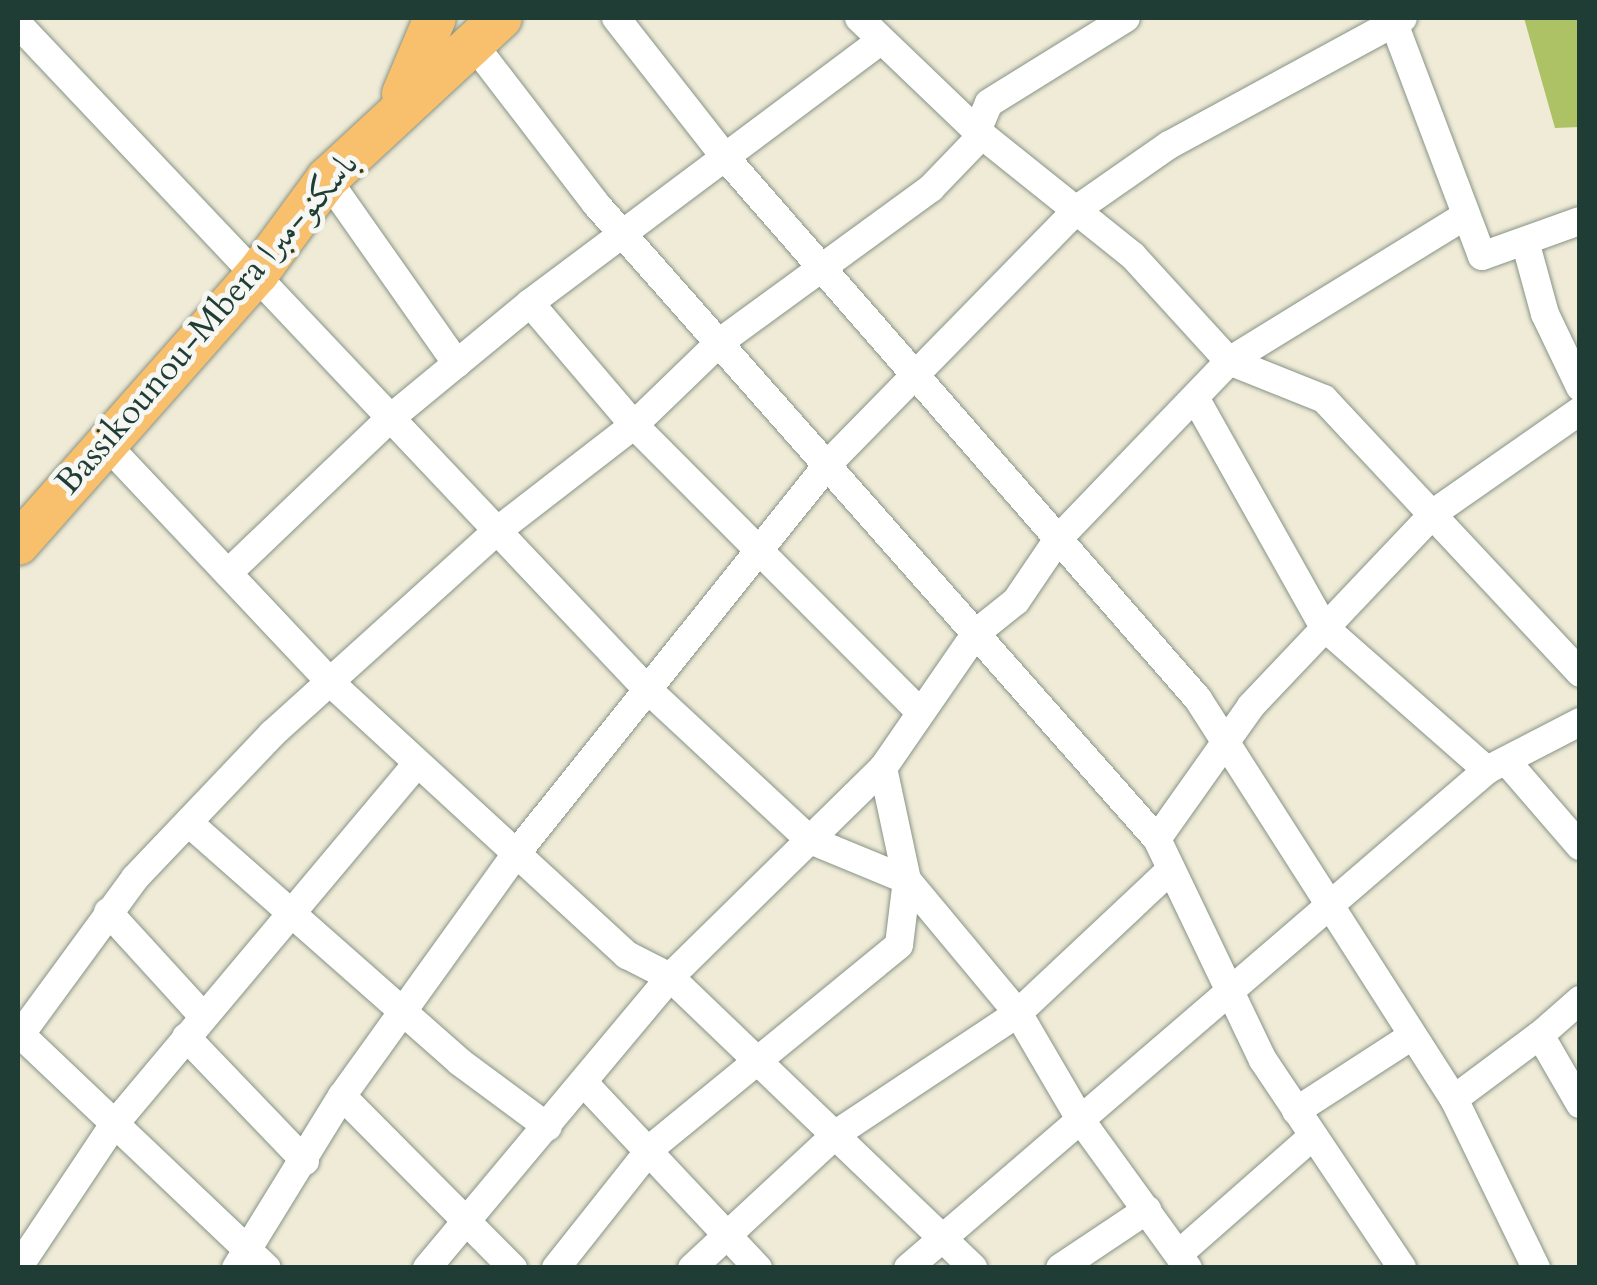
<!DOCTYPE html>
<html>
<head>
<meta charset="utf-8">
<style>
	body { margin:0 }
	#map { position:relative; width:1597px; height:1285px; overflow:hidden; background:#efebd7; font-family:Cardo,Amiri,serif }
	div>[style] { position:absolute }
	.green>* { inset:0; background:#adc165 }
	.roads { filter:drop-shadow(0 0 2px #879486) drop-shadow(0 0 2px #879486) }
	.minor>* { height:28px; margin:-14px; padding:0 14px; transform-origin:14px; border-radius:14px; background:#fff }
	.primary>* { height:42px; margin:-21px; padding:0 21px; transform-origin:21px; border-radius:21px; background:#f8bf6c }
	span { translate:-50% -50%; white-space:nowrap; text-align:center; line-height:1.15; -webkit-text-stroke:10px #f6f6f2; paint-order:stroke }
	.street-label { font-size:35px; color:#1f3d34 }
	.frame { position:absolute; inset:0; border:20px solid #1f3d34; pointer-events:none }
</style>
</head>
<body>
<div id="map">
	<div class="green">
		<i style="clip-path:polygon(1524px 18px,1579px 18px,1579px 127px,1555px 128px)"></i>
	</div>
	<div class="roads">
		<div class="minor">
			<i style="left:616px;top:18px;width:177px;rotate:51.9deg"></i>
			<i style="left:725px;top:157px;width:719px;rotate:48.89deg"></i>
			<i style="left:1198px;top:699px;width:475px;rotate:57.4deg"></i>
			<i style="left:1454px;top:1099px;width:188px;rotate:64.1deg"></i>
			<i style="left:859px;top:18px;width:163px;rotate:43.8deg"></i>
			<i style="left:977px;top:131px;width:200px;rotate:38.7deg"></i>
			<i style="left:1133px;top:256px;width:142px;rotate:47.6deg"></i>
			<i style="left:1229px;top:361px;width:102px;rotate:21.8deg"></i>
			<i style="left:1324px;top:399px;width:375px;rotate:46.9deg"></i>
			<i style="left:1392px;top:18px;width:254px;rotate:69.3deg"></i>
			<i style="left:1482px;top:256px;width:104px;rotate:-19.7deg"></i>
			<i style="left:18px;top:24px;width:911px;rotate:46.6deg"></i>
			<i style="left:644px;top:686px;width:226px;rotate:42.9deg"></i>
			<i style="left:810px;top:840px;width:105px;rotate:22.4deg"></i>
			<i style="left:907px;top:880px;width:173px;rotate:50.2deg"></i>
			<i style="left:1018px;top:1013px;width:123px;rotate:59.7deg"></i>
			<i style="left:1080px;top:1119px;width:184px;rotate:54.1deg"></i>
			<i style="left:471px;top:41px;width:205px;rotate:52.5deg"></i>
			<i style="left:596px;top:204px;width:847px;rotate:48.54deg"></i>
			<i style="left:1157px;top:839px;width:245px;rotate:64.4deg"></i>
			<i style="left:1263px;top:1060px;width:250px;rotate:56.2deg"></i>
			<i style="left:977px;top:131px;width:30px;rotate:-67deg"></i>
			<i style="left:989px;top:103px;width:161px;rotate:-31.8deg"></i>
			<i style="left:327px;top:179px;width:226px;rotate:54.9deg"></i>
			<i style="left:1525px;top:241px;width:76px;rotate:74.7deg"></i>
			<i style="left:1545px;top:314px;width:81px;rotate:64.4deg"></i>
			<i style="left:530px;top:303px;width:160px;rotate:49.6deg"></i>
			<i style="left:634px;top:425px;width:402px;rotate:45.1deg"></i>
			<i style="left:1197px;top:401px;width:259px;rotate:60.7deg"></i>
			<i style="left:1324px;top:627px;width:217px;rotate:41.3deg"></i>
			<i style="left:105px;top:443px;width:331px;rotate:46.7deg"></i>
			<i style="left:332px;top:684px;width:401px;rotate:42.6deg"></i>
			<i style="left:627px;top:955px;width:48px;rotate:27.1deg"></i>
			<i style="left:670px;top:977px;width:420px;rotate:43.8deg"></i>
			<i style="left:228px;top:573px;width:220px;rotate:-43.7deg"></i>
			<i style="left:387px;top:421px;width:185px;rotate:-39.5deg"></i>
			<i style="left:530px;top:303px;width:434px;rotate:-36.8deg"></i>
			<i style="left:1508px;top:763px;width:110px;rotate:49.1deg"></i>
			<i style="left:189px;top:823px;width:361px;rotate:41.4deg"></i>
			<i style="left:460px;top:1062px;width:109px;rotate:36.5deg"></i>
			<i style="left:1157px;top:839px;width:163px;rotate:-54.7deg"></i>
			<i style="left:1251px;top:706px;width:267px;rotate:-46.5deg"></i>
			<i style="left:1435px;top:512px;width:177px;rotate:-34.9deg"></i>
			<i style="left:108px;top:912px;width:141px;rotate:47.6deg"></i>
			<i style="left:1580px;top:1000px;width:53px;rotate:138.8deg"></i>
			<i style="left:1540px;top:1035px;width:80px;rotate:59.9deg"></i>
			<i style="left:18px;top:1032px;width:343px;rotate:43.5deg"></i>
			<i style="left:186px;top:1037px;width:172px;rotate:46.2deg"></i>
			<i style="left:18px;top:1038px;width:198px;rotate:-53.8deg"></i>
			<i style="left:135px;top:878px;width:199px;rotate:-46.4deg"></i>
			<i style="left:272px;top:734px;width:298px;rotate:-42.1deg"></i>
			<i style="left:493px;top:534px;width:178px;rotate:-37.7deg"></i>
			<i style="left:634px;top:425px;width:120px;rotate:-44deg"></i>
			<i style="left:720px;top:342px;width:261px;rotate:-36.1deg"></i>
			<i style="left:931px;top:188px;width:74px;rotate:-46.1deg"></i>
			<i style="left:585px;top:1084px;width:253px;rotate:46.8deg"></i>
			<i style="left:342px;top:1096px;width:243px;rotate:45.2deg"></i>
			<i style="left:1454px;top:1099px;width:107px;rotate:-36.7deg"></i>
			<i style="left:1296px;top:1111px;width:138px;rotate:-32.9deg"></i>
			<i style="left:1181px;top:1252px;width:176px;rotate:-41.3deg"></i>
			<i style="left:18px;top:1268px;width:169px;rotate:-56.3deg"></i>
			<i style="left:112px;top:1127px;width:475px;rotate:-50deg"></i>
			<i style="left:236px;top:1268px;width:202px;rotate:-58.4deg"></i>
			<i style="left:342px;top:1096px;width:297px;rotate:-54.3deg"></i>
			<i style="left:515px;top:855px;width:499px;rotate:-51.3deg"></i>
			<i style="left:827px;top:465px;width:361px;rotate:-45.6deg"></i>
			<i style="left:1080px;top:207px;width:108px;rotate:-34.9deg"></i>
			<i style="left:1169px;top:145px;width:266px;rotate:-28.5deg"></i>
			<i style="left:427px;top:1268px;width:379px;rotate:-50.1deg"></i>
			<i style="left:670px;top:977px;width:298px;rotate:-44.5deg"></i>
			<i style="left:556px;top:1268px;width:153px;rotate:-51.6deg"></i>
			<i style="left:651px;top:1148px;width:320px;rotate:-39.3deg"></i>
			<i style="left:899px;top:945px;width:65px;rotate:-83deg"></i>
			<i style="left:907px;top:880px;width:115px;rotate:-102.1deg"></i>
			<i style="left:883px;top:768px;width:164px;rotate:-55.4deg"></i>
			<i style="left:976px;top:633px;width:51px;rotate:-38.7deg"></i>
			<i style="left:1016px;top:601px;width:75px;rotate:-55.9deg"></i>
			<i style="left:1058px;top:539px;width:247px;rotate:-46.1deg"></i>
			<i style="left:1229px;top:361px;width:275px;rotate:-31.6deg"></i>
			<i style="left:692px;top:1268px;width:197px;rotate:-42.9deg"></i>
			<i style="left:836px;top:1134px;width:219px;rotate:-33.6deg"></i>
			<i style="left:1018px;top:1013px;width:206px;rotate:-43.2deg"></i>
			<i style="left:908px;top:1268px;width:764px;rotate:-40.7deg"></i>
			<i style="left:1487px;top:770px;width:105px;rotate:-27.3deg"></i>
			<i style="left:1060px;top:1268px;width:105px;rotate:-33.7deg"></i>
		</div>
		<div class="primary">
			<i style="left:403px;top:94px;width:82px;rotate:-67.2deg"></i>
			<i style="left:18px;top:544px;width:362px;rotate:-48.5deg"></i>
			<i style="left:258px;top:273px;width:117px;rotate:-53.7deg"></i>
			<i style="left:327px;top:179px;width:237px;rotate:-42.8deg"></i>
		</div>
	</div>
	<div class="street-label">
		<span style="left:207px;top:323px;rotate:-49deg">Bassikounou-Mbera باسكنو-مبرا</span>
	</div>
	<div class="frame"></div>
</div>
</body>
</html>
